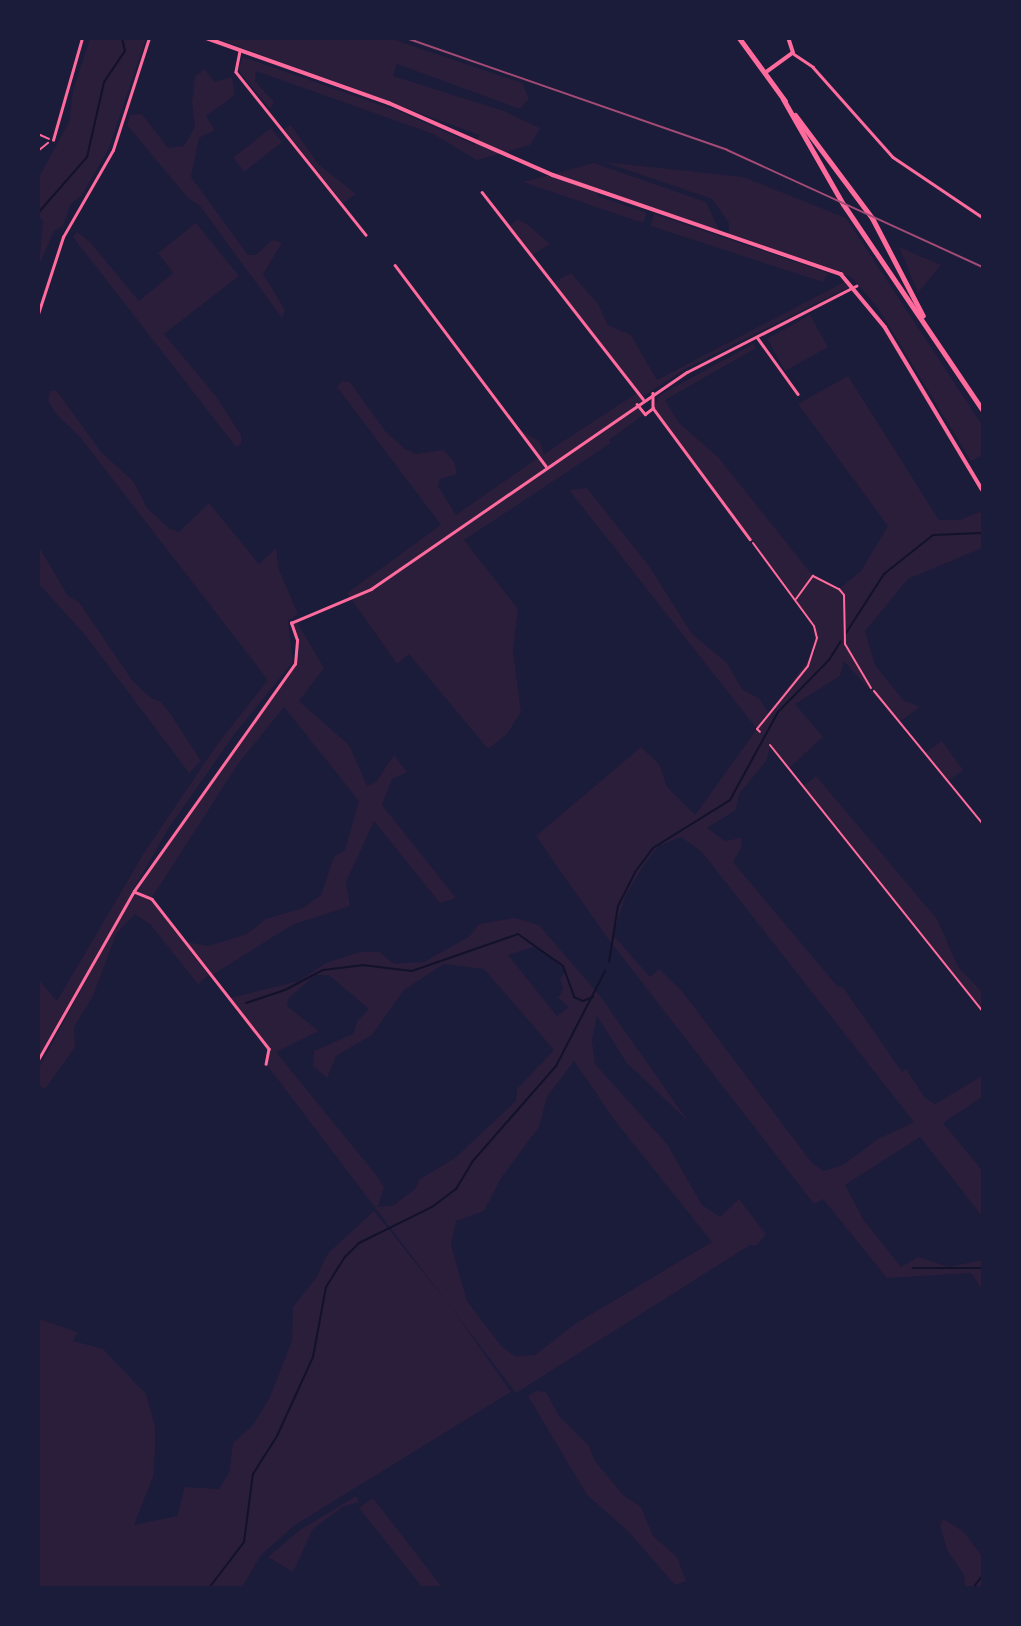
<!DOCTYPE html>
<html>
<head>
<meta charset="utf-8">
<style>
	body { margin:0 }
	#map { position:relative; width:1021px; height:1626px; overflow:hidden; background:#1b1b3a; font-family:Poppins,sans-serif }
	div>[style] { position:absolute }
	.green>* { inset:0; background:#2a1e3b; transform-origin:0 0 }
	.stream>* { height:2px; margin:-1px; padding:0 1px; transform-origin:1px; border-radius:1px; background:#12122b }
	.path>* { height:2px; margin:-1px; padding:0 1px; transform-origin:1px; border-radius:1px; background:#ff6b9d }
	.service>* { height:2px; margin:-1px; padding:0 1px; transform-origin:1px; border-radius:1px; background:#ff6b9d }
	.minor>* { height:2.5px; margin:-1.25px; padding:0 1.25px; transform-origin:1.25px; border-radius:1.25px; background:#ff6b9d }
	.tertiary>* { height:3.5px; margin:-1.75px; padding:0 1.75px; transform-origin:1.75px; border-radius:1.75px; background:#ff6b9d }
	.trunk>* { height:5px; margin:-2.5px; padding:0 2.5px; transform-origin:2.5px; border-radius:2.5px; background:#ff6b9d }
	.rail>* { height:2px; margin:-1px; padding:0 1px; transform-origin:1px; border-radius:1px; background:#a44b75 }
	span { translate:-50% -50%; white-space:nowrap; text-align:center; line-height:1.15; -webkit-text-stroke:7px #1b1b3a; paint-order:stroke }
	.frame { position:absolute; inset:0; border:40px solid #1b1b3a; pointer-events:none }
</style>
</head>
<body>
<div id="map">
	<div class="green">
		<i style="clip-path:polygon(90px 39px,146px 39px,109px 148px,82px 195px,70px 205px,63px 226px,54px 231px,39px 265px,43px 221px,39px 216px,39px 177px,69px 122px,73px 91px)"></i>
		<i style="clip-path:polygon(218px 39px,392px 39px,522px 83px,529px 99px,520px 109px,397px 64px,393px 76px,504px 111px,540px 128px,530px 145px,477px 160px,433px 134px,256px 71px,255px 81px,274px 102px,270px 109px,238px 70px,243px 57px,398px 111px,475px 145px,479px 135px)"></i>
		<i style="clip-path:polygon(204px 69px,215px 82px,232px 77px,235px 95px,206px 116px,215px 130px,199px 138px,191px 177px,248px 255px,256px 255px,272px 240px,282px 243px,263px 274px,285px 310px,282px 318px,200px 206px,187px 197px,127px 125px,130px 115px,142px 114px,168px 148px,184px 146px,195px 127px,192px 103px,195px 77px)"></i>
		<i style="clip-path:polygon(291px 125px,319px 165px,356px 194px,343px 203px,284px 129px)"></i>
		<i style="left:271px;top:128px;width:18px;height:48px;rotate:52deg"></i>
		<i style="clip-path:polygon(604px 162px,743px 177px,846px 218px,982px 425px,982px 455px,971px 461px,878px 308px,851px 277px,729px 234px,729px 223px,712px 199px)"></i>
		<i style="clip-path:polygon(594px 163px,706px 202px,719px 230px,598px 192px,597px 196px,647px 213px,643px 223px,523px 182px)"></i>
		<i style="clip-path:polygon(654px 214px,828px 273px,823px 282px,654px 227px,650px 226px)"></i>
		<i style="clip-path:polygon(517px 219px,527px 224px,550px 244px,531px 256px,509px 227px)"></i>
		<i style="clip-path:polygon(196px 223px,239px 276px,164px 334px,215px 395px,241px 435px,241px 444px,236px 447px,73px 237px,77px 232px,90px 242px,139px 301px,173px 273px,158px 253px)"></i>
		<i style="clip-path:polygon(899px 247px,941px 265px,918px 293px)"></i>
		<i style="clip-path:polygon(571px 273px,598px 304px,608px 325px,631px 335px,657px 380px,846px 281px,849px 287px,685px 369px,644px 396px,638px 393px,643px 400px,637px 404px,645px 414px,609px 440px,611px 443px,464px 540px,518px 609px,513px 650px,521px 712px,507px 734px,488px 749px,409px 654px,397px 664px,347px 593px,441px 525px,337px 387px,342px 381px,350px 382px,386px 432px,405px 449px,416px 454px,443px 450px,454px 461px,457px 474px,440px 479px,438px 486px,456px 515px,539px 457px,517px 428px,540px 442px,544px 454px,637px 393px,552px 283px)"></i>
		<i style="left:810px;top:315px;width:37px;height:49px;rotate:61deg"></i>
		<i style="clip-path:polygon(evenodd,753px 344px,756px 348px,665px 400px,679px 423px,718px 457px,813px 576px,839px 589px,861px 571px,888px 526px,798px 404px,848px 376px,939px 520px,960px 520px,982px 511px,982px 548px,908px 579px,865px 631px,875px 665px,903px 700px,920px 707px,899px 722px,844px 661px,840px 676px,795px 704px,823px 737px,789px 768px,770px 745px,767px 760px,739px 794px,736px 810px,707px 828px,725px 841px,741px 838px,742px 846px,733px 862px,837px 986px,843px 987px,902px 1072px,906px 1069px,925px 1098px,935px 1104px,982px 1076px,982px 1097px,943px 1123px,982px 1170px,982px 1216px,920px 1137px,845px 1185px,863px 1219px,901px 1267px,918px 1257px,949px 1267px,982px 1260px,982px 1289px,971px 1273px,887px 1278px,823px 1199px,814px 1204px,606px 936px,536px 836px,641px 747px,659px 764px,667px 787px,695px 815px,757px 729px,569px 490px,587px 488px,649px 566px,692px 634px,727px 663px,742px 689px,760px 699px,768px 713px,815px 652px,814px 626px,653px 408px,660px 395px,753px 344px,681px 837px,702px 852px,914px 1122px,878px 1139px,843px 1165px,824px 1171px,812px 1163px,682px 991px,659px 969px,650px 977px,613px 935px,625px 897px,643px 866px,658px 846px,681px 837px)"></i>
		<i style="clip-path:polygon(50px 391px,57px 391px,101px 452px,134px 482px,147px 508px,170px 529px,179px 532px,209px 503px,259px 564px,276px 548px,279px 570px,298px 614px,288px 621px,293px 662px,236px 732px,168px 829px,39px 1055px,39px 980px,57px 1001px,144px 853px,216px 746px,268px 680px,80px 437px,57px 415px,48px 401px)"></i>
		<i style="clip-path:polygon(39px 547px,68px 596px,79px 602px,132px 680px,151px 698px,161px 702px,172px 716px,201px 761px,189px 773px,86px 636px,39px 584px)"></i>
		<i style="clip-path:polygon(295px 619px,324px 668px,299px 701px,349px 745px,367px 786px,376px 782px,394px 755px,407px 772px,392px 779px,382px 805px,456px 898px,440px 903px,374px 821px,346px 882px,350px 906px,292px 925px,212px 975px,187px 942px,209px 946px,247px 934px,266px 919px,303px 908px,321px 895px,334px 857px,345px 850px,359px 801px,284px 707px,238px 764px,151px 899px,208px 975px,198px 984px,150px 924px,135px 914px,116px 934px,93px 996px,74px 1027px,75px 1047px,45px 1089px,40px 1086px,39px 1068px,134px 891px,295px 664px,297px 640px,291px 623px)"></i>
		<i style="left:942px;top:741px;width:36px;height:21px;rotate:54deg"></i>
		<i style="clip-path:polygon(816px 776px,937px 919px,958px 967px,982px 992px,982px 1011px,803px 786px)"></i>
		<i style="clip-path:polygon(evenodd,515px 918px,539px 925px,601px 997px,688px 1121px,626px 1062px,597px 1016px,592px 1040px,595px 1064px,667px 1144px,702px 1205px,720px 1217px,739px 1199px,766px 1234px,757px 1245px,750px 1245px,516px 1393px,266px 1064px,269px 1049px,230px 998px,299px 981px,326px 963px,360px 952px,380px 952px,394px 964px,424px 962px,470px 936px,479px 924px,515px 918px,536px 946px,566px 971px,560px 979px,563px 989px,558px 998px,569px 1007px,557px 1016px,508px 955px,536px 946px,515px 918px,444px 964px,484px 969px,554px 1050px,517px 1089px,516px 1101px,455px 1158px,420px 1179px,415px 1189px,394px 1205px,378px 1207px,384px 1187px,377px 1176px,276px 1052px,319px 1031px,287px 1006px,289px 998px,315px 975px,329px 975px,369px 1009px,358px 1020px,353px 1034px,314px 1051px,313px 1066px,327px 1078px,336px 1056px,372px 1035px,404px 990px,444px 964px,515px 918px,574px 1061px,616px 1122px,712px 1242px,575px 1324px,535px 1355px,515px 1356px,502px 1347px,467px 1301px,451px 1245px,456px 1221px,484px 1211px,501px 1178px,539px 1127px,547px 1097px,574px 1061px)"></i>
		<i style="clip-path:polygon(374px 1211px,451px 1307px,511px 1392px,295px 1525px,261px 1555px,242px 1587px,39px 1587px,39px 1319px,78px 1332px,73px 1341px,103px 1349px,146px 1394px,155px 1426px,155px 1453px,153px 1477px,134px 1525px,177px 1516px,185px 1487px,219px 1489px,229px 1473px,233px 1443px,253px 1425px,269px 1399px,292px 1341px,293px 1307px,316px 1278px,328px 1253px)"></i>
		<i style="clip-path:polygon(536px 1391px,546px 1392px,559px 1416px,589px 1446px,595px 1461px,623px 1495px,641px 1507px,653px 1536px,677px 1557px,686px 1581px,675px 1585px,627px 1530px,587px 1495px,528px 1396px)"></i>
		<i style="clip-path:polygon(356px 1496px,359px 1502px,344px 1506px,313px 1529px,293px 1572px,268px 1557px,300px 1530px)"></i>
		<i style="clip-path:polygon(373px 1498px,442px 1587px,422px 1587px,359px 1508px)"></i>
		<i style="clip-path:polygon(943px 1519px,963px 1531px,982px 1556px,982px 1587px,965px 1587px,964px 1575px,947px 1550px,940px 1525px)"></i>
	</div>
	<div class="stream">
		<i style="left:38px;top:213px;width:74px;rotate:-48.8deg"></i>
		<i style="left:87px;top:157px;width:77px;rotate:-77.2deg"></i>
		<i style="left:104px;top:82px;width:37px;rotate:-56deg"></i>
		<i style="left:125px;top:51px;width:13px;rotate:-103deg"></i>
		<i style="left:846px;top:633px;width:70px;rotate:-57.2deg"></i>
		<i style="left:884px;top:574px;width:63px;rotate:-38.5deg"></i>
		<i style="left:933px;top:535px;width:49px;rotate:-2.3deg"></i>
		<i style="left:609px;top:962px;width:57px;rotate:-80.9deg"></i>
		<i style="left:618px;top:906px;width:38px;rotate:-63deg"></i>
		<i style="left:635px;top:872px;width:30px;rotate:-53deg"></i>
		<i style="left:653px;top:848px;width:91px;rotate:-31.9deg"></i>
		<i style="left:730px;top:800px;width:100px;rotate:-61.4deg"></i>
		<i style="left:778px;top:712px;width:73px;rotate:-45.6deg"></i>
		<i style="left:829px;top:660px;width:22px;rotate:-58deg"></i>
		<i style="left:246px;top:1003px;width:41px;rotate:-18.4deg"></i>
		<i style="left:285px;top:990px;width:43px;rotate:-27.8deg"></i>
		<i style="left:323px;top:970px;width:39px;rotate:-7deg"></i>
		<i style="left:362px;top:965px;width:50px;rotate:6.8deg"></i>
		<i style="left:412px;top:971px;width:112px;rotate:-19.2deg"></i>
		<i style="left:518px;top:934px;width:55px;rotate:35.4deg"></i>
		<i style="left:563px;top:966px;width:33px;rotate:70deg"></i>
		<i style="left:574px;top:997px;width:10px;rotate:24deg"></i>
		<i style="left:583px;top:1001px;width:11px;rotate:-22deg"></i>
		<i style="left:913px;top:1268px;width:69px"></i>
		<i style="left:209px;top:1588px;width:58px;rotate:-52.7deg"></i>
		<i style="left:244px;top:1542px;width:69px;rotate:-82.5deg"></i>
		<i style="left:253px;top:1474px;width:45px;rotate:-57.7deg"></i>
		<i style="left:277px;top:1436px;width:87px;rotate:-65.5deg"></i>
		<i style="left:313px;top:1357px;width:71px;rotate:-79.5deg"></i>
		<i style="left:326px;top:1287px;width:36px;rotate:-58deg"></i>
		<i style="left:345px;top:1257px;width:20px;rotate:-45deg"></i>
		<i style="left:359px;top:1243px;width:81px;rotate:-26.3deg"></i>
		<i style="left:432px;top:1207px;width:30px;rotate:-37deg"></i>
		<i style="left:456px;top:1189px;width:31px;rotate:-59deg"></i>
		<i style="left:472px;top:1162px;width:128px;rotate:-48.8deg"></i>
		<i style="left:556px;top:1066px;width:107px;rotate:-62.7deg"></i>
		<i style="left:973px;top:1588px;width:15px;rotate:-53deg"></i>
	</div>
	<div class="path">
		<i style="left:38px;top:134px;width:12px;rotate:24deg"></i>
		<i style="left:38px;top:151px;width:13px;rotate:-39deg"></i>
		<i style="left:753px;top:543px;width:103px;rotate:53.7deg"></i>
		<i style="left:814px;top:626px;width:12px;rotate:76deg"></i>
		<i style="left:817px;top:638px;width:29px;rotate:108deg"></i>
		<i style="left:808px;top:666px;width:81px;rotate:129deg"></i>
		<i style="left:757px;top:729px;width:4px;rotate:45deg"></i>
		<i style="left:796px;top:599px;width:29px;rotate:-54deg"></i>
		<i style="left:813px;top:576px;width:29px;rotate:27deg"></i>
		<i style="left:839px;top:589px;width:8px;rotate:50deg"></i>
		<i style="left:844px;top:595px;width:49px;rotate:88.8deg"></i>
		<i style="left:845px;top:644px;width:51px;rotate:59.4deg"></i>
		<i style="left:770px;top:745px;width:340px;rotate:51.4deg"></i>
	</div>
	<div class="service">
		<i style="left:874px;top:691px;width:171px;rotate:50.7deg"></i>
	</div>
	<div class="minor">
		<i style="left:240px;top:51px;width:21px;rotate:101deg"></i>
		<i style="left:236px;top:72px;width:208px;rotate:51.4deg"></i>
		<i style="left:794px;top:54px;width:23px;rotate:34deg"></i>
		<i style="left:813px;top:67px;width:120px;rotate:48.4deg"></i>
		<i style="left:893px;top:157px;width:107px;rotate:34deg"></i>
		<i style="left:53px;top:140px;width:106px;rotate:-74.1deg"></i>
		<i style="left:482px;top:192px;width:262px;rotate:52.1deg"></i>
		<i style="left:395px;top:265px;width:251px;rotate:53.1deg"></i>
		<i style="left:38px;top:314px;width:81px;rotate:-72deg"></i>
		<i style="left:63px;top:237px;width:100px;rotate:-60.1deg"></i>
		<i style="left:113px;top:150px;width:118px;rotate:-72.2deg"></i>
		<i style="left:757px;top:337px;width:70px;rotate:54.3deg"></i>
		<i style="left:653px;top:393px;width:15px;rotate:90deg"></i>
		<i style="left:637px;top:404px;width:13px;rotate:51deg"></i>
		<i style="left:645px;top:414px;width:10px;rotate:-37deg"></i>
		<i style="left:653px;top:408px;width:163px;rotate:53.5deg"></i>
		<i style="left:135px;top:892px;width:18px;rotate:22deg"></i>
		<i style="left:152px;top:899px;width:190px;rotate:52deg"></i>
		<i style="left:269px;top:1049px;width:15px;rotate:101deg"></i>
		<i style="left:38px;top:1060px;width:194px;rotate:-60.4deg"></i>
		<i style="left:134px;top:891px;width:278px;rotate:-54.7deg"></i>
		<i style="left:295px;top:664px;width:24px;rotate:-85deg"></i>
		<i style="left:297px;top:640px;width:18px;rotate:-109deg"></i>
		<i style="left:291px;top:623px;width:87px;rotate:-23deg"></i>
		<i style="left:371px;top:589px;width:383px;rotate:-34.5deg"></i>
		<i style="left:687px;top:372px;width:190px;rotate:-27deg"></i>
	</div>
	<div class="tertiary">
		<i style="left:206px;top:38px;width:194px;rotate:19.6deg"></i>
		<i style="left:389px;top:103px;width:179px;rotate:23.7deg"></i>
		<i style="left:553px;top:175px;width:305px;rotate:19deg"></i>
		<i style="left:841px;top:274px;width:69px;rotate:50.3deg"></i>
		<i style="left:885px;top:327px;width:189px;rotate:59.1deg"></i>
		<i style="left:765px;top:73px;width:34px;rotate:-36deg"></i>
		<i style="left:793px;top:53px;width:16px;rotate:-108deg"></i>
	</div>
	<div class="trunk">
		<i style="left:739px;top:38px;width:78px;rotate:53.9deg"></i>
		<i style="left:783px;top:99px;width:121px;rotate:60.3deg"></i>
		<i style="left:843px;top:204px;width:248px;rotate:55.9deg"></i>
		<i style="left:795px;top:115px;width:129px;rotate:53.2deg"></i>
		<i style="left:872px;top:218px;width:110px;rotate:62.5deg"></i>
	</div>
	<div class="rail">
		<i style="left:406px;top:38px;width:340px;rotate:19.2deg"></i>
		<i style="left:727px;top:150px;width:281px;rotate:24.6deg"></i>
	</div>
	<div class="frame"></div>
</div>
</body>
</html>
